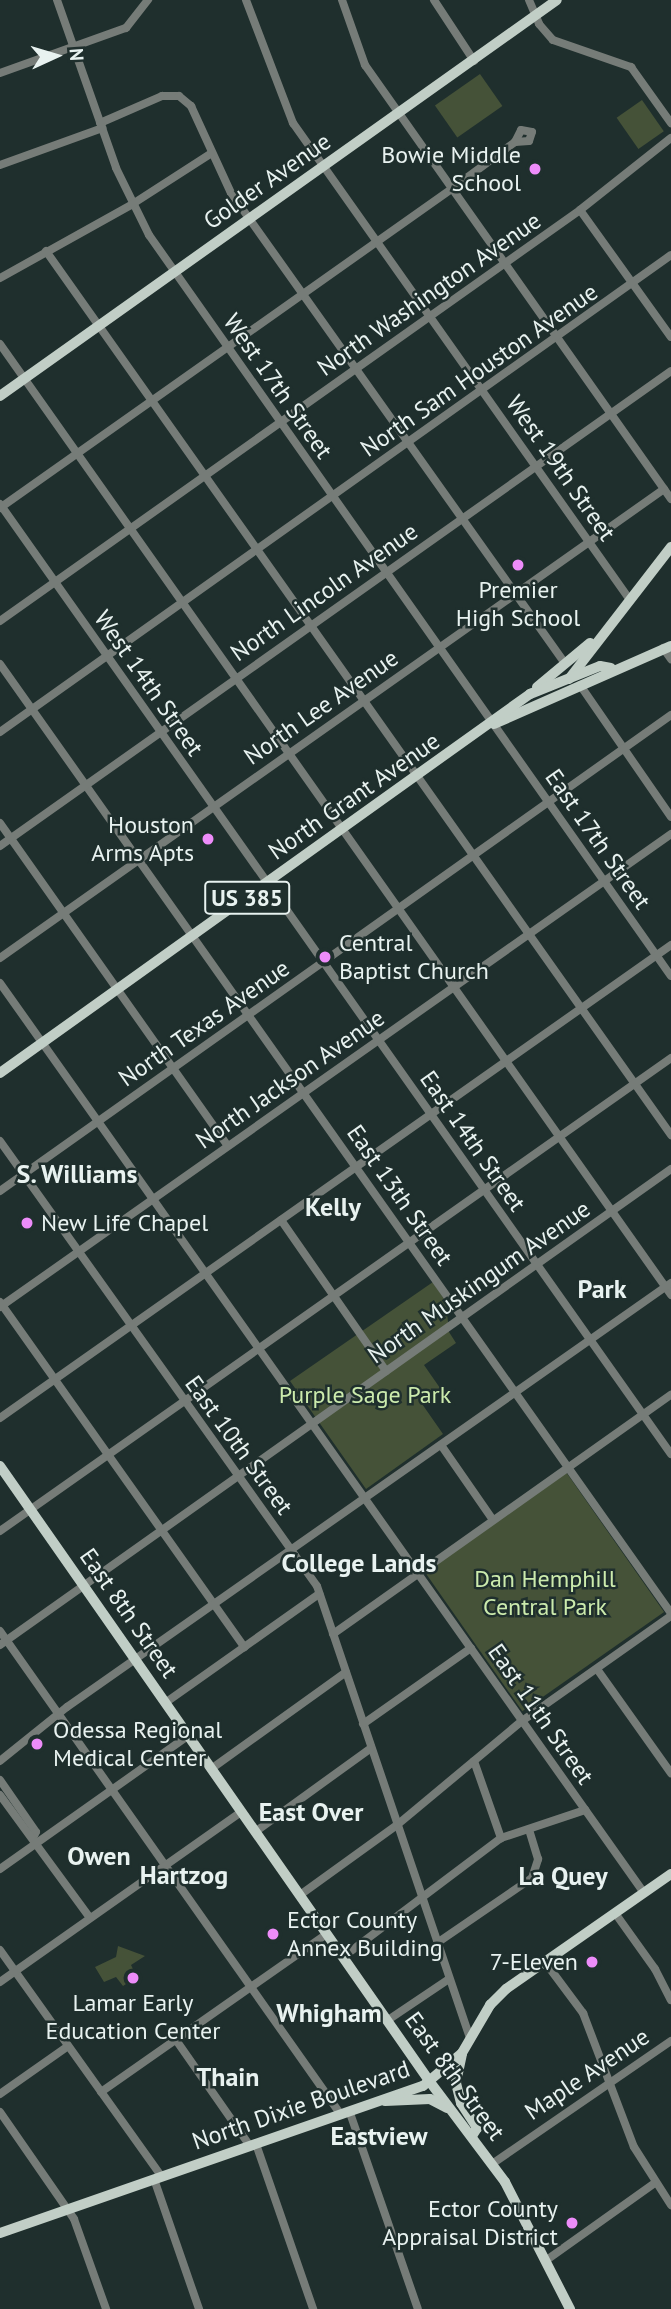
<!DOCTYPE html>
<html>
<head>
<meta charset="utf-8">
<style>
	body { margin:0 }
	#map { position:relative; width:671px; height:2309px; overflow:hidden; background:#1f2f2d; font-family:"PT Sans",sans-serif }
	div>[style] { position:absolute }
	.green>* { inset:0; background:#455238; transform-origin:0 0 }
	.minor>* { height:8px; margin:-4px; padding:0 4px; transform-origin:4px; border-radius:4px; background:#767c78 }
	.major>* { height:10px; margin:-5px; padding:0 5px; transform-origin:5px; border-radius:5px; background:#c1cec6 }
	.dots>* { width:19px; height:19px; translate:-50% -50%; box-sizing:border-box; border:4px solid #1f2f2d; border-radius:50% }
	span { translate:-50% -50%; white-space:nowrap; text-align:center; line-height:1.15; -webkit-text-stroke:5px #1f2f2d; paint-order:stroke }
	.shield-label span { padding:2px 5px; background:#1f2f2d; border:2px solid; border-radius:5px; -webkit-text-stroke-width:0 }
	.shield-label { font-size:23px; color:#e8f2f0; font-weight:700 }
	.poi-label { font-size:24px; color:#e8f2f0 }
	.right { translate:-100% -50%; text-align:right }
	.left { translate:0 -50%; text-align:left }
	.street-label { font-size:24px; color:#e8f2f0 }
	.park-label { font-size:24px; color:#ccebad }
	.neighbourhood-label { font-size:26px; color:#e8f2f0; font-weight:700 }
	.north { position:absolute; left:21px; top:21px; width:70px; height:70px; -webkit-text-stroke:5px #1f2f2d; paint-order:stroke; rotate:86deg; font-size:19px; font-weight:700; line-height:28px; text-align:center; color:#e8f2f0 }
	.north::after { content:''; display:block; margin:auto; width:24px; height:32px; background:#e8f2f0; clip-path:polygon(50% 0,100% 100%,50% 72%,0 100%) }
</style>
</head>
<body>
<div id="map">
	<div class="green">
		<i style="left:480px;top:74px;width:39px;height:55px;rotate:55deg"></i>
		<i style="left:642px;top:100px;width:38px;height:31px;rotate:55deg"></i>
		<i style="clip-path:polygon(433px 1282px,446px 1302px,449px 1332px,456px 1343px,424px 1365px,440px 1388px,420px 1401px,443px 1434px,366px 1489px,290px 1381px)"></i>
		<i style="left:566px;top:1472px;width:171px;height:173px;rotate:55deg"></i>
		<i style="clip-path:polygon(118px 1946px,145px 1956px,131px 1965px,137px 1977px,123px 1986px,116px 1977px,104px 1982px,95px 1967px,116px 1957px)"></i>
	</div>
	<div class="minor">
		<i style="left:57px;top:0;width:178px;rotate:70.6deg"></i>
		<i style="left:116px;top:168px;width:75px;rotate:63.8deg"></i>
		<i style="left:149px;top:235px;width:906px;rotate:54.84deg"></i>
		<i style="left:246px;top:0;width:132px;rotate:69.1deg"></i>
		<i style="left:293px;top:123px;width:584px;rotate:54.76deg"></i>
		<i style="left:342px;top:0;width:69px;rotate:70.5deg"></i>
		<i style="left:365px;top:65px;width:531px;rotate:54.81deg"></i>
		<i style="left:434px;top:0;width:73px;rotate:56.7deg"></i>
		<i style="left:529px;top:0;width:26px;rotate:67deg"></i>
		<i style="left:539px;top:24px;width:21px;rotate:49deg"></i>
		<i style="left:553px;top:40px;width:83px;rotate:19.1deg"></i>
		<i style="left:631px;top:67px;width:69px;rotate:54.5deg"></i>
		<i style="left:0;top:73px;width:134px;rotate:-19.7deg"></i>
		<i style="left:126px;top:28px;width:36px;rotate:-52deg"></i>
		<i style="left:100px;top:123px;width:68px;rotate:-23.5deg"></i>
		<i style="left:162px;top:96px;width:17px"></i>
		<i style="left:179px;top:96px;width:16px;rotate:40deg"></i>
		<i style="left:191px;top:106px;width:96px;rotate:65.3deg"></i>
		<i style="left:231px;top:193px;width:575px;rotate:54.62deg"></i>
		<i style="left:0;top:165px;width:109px;rotate:-19.9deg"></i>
		<i style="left:580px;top:210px;width:156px;rotate:54.4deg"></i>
		<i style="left:46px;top:251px;width:1083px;rotate:54.74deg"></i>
		<i style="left:0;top:278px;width:150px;rotate:-29.1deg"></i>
		<i style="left:131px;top:205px;width:94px;rotate:-32.8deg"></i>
		<i style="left:0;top:344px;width:1164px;rotate:54.79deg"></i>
		<i style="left:0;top:504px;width:1163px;rotate:54.77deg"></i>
		<i style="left:0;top:508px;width:555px;rotate:-35.24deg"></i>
		<i style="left:453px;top:188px;width:77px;rotate:-36.6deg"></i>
		<i style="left:515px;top:142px;width:13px;rotate:-63deg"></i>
		<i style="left:521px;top:130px;width:11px;rotate:10deg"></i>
		<i style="left:532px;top:132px;width:9px;rotate:108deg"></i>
		<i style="left:529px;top:141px;width:14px;rotate:176deg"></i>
		<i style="left:0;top:621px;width:711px;rotate:-35.32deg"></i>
		<i style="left:580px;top:210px;width:116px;rotate:-38.4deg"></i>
		<i style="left:663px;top:648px;width:14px;rotate:54deg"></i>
		<i style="left:0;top:664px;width:1162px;rotate:54.74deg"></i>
		<i style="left:580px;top:685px;width:160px;rotate:55.4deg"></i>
		<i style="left:0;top:732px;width:823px;rotate:-35.41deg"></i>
		<i style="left:0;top:823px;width:395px;rotate:54.8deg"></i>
		<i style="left:0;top:846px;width:822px;rotate:-35.29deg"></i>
		<i style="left:0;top:958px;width:813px;rotate:-35.23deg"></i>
		<i style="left:0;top:983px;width:1115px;rotate:54.71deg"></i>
		<i style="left:0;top:1141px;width:546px;rotate:54.54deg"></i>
		<i style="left:317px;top:1586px;width:478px;rotate:71.3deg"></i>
		<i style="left:0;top:1191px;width:823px;rotate:-35.35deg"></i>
		<i style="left:281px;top:1220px;width:184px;rotate:55.2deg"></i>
		<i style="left:0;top:1302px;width:423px;rotate:54.7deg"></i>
		<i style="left:0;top:1307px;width:821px;rotate:-35.18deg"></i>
		<i style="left:0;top:1418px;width:821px;rotate:-35.18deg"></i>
		<i style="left:441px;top:1445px;width:91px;rotate:55.3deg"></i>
		<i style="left:0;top:1531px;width:821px;rotate:-35.18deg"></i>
		<i style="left:0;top:1631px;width:592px;rotate:54.83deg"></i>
		<i style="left:333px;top:1634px;width:414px;rotate:-35.3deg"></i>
		<i style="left:0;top:1645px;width:823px;rotate:-35.35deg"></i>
		<i style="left:597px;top:1669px;width:128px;rotate:54.6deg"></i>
		<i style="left:165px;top:1703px;width:189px;rotate:-35.3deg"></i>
		<i style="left:363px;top:1724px;width:132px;rotate:-35.1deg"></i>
		<i style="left:0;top:1761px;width:86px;rotate:-38.9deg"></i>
		<i style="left:67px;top:1707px;width:738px;rotate:-35.07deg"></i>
		<i style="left:474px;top:1761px;width:82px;rotate:70.7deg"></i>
		<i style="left:211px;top:1769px;width:166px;rotate:-35.7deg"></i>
		<i style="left:0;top:1780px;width:63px;rotate:55.3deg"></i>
		<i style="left:36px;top:1832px;width:4px;rotate:117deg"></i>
		<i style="left:0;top:1795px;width:152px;rotate:53.8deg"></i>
		<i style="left:255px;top:1832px;width:143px;rotate:-35.9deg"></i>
		<i style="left:0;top:1869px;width:230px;rotate:-35.3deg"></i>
		<i style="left:300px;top:1895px;width:120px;rotate:-35.8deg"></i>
		<i style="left:397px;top:1825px;width:163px;rotate:-39.8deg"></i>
		<i style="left:522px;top:1721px;width:182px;rotate:-35.2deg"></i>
		<i style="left:615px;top:1913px;width:69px;rotate:54.5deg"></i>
		<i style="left:655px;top:1969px;width:35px;rotate:63deg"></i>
		<i style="left:437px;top:1943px;width:115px;rotate:-34.4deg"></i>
		<i style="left:532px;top:1878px;width:20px;rotate:-72deg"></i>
		<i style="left:538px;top:1859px;width:31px;rotate:-107deg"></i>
		<i style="left:0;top:1950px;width:277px;rotate:54.5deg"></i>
		<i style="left:343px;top:1957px;width:198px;rotate:-37deg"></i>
		<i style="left:501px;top:1838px;width:89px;rotate:-18.4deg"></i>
		<i style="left:545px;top:1962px;width:64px;rotate:53.3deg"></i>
		<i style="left:583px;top:2013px;width:143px;rotate:69.2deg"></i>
		<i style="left:634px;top:2147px;width:69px;rotate:57.5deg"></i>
		<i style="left:0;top:1982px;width:295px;rotate:-35.2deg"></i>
		<i style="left:388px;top:2020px;width:73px;rotate:-33.9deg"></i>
		<i style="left:176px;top:2040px;width:129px;rotate:55.1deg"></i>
		<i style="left:101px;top:2092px;width:276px;rotate:-35deg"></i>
		<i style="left:0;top:2094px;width:83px;rotate:-35.2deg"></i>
		<i style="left:0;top:2112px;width:130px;rotate:55.3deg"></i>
		<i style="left:74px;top:2219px;width:96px;rotate:70.4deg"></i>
		<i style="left:350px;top:2113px;width:207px;rotate:70.9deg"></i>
		<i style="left:256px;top:2144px;width:175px;rotate:70.9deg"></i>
		<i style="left:492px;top:2164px;width:217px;rotate:-34.5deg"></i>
		<i style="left:154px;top:2179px;width:138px;rotate:70.9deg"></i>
		<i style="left:548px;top:2259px;width:131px;rotate:-35.4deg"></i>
	</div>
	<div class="major">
		<i style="left:0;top:396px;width:683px;rotate:-35.41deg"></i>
		<i style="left:569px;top:679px;width:167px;rotate:-52.3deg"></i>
		<i style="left:537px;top:687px;width:69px;rotate:-39.7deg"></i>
		<i style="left:494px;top:724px;width:193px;rotate:-23.8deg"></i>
		<i style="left:0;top:1073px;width:652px;rotate:-35.57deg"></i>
		<i style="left:530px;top:694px;width:75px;rotate:-21.8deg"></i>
		<i style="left:600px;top:666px;width:11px;rotate:10deg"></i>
		<i style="left:0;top:1466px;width:751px;rotate:55.08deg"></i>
		<i style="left:430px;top:2082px;width:125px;rotate:53.1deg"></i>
		<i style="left:505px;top:2182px;width:143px;rotate:62.9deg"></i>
		<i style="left:462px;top:2054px;width:30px;rotate:102deg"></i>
		<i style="left:456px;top:2083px;width:21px;rotate:76deg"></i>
		<i style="left:461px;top:2103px;width:30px;rotate:57deg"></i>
		<i style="left:477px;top:2128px;width:9px;rotate:122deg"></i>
		<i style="left:385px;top:2101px;width:45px;rotate:-2.5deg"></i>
		<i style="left:430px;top:2099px;width:19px;rotate:28deg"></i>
		<i style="left:0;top:2233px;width:448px;rotate:-19.2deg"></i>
		<i style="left:423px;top:2086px;width:51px;rotate:-40.2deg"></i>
		<i style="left:462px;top:2053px;width:56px;rotate:-59.7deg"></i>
		<i style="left:490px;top:2005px;width:23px;rotate:-45deg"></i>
		<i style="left:506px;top:1989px;width:201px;rotate:-34.9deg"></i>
	</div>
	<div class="dots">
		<i style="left:535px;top:169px;background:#ed8cf9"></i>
		<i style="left:518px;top:565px;background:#ed8cf9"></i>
		<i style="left:208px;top:839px;background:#ed8cf9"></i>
		<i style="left:325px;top:957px;background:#ed8cf9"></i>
		<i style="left:27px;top:1223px;background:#ed8cf9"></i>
		<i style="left:37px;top:1744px;background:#ed8cf9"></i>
		<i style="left:273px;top:1934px;background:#ed8cf9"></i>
		<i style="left:592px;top:1962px;background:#ed8cf9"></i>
		<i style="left:133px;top:1978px;background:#ed8cf9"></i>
		<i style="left:572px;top:2223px;background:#ed8cf9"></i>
	</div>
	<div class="shield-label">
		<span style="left:247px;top:898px">US 385</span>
	</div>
	<div class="poi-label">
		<span class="right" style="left:521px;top:169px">Bowie Middle<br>School</span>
		<span style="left:518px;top:604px">Premier<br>High School</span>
		<span class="right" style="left:194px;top:839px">Houston<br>Arms Apts</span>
		<span class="left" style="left:339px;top:957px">Central<br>Baptist Church</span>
		<span class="left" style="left:41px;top:1223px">New Life Chapel</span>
		<span class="left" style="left:53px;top:1744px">Odessa Regional<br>Medical Center</span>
		<span class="left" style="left:287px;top:1934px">Ector County<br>Annex Building</span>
		<span class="right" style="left:578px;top:1962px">7-Eleven</span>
		<span style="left:133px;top:2017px">Lamar Early<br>Education Center</span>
		<span class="right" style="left:558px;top:2223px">Ector County<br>Appraisal District</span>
	</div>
	<div class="street-label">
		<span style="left:267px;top:181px;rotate:-35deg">Golder Avenue</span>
		<span style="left:429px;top:294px;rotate:-35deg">North Washington Avenue</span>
		<span style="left:479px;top:370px;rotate:-35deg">North Sam Houston Avenue</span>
		<span style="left:278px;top:386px;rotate:55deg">West 17th Street</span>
		<span style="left:561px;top:468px;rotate:55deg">West 19th Street</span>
		<span style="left:324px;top:592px;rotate:-35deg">North Lincoln Avenue</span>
		<span style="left:149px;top:683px;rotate:55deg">West 14th Street</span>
		<span style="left:321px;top:707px;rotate:-35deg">North Lee Avenue</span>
		<span style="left:354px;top:796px;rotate:-35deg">North Grant Avenue</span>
		<span style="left:598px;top:839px;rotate:55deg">East 17th Street</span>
		<span style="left:204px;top:1023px;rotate:-35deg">North Texas Avenue</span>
		<span style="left:290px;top:1079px;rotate:-35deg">North Jackson Avenue</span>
		<span style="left:473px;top:1141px;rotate:55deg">East 14th Street</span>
		<span style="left:400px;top:1195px;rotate:55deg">East 13th Street</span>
		<span style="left:479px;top:1282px;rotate:-35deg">North Muskingum Avenue</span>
		<span style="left:239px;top:1445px;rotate:54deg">East 10th Street</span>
		<span style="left:129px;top:1613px;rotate:55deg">East 8th Street</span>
		<span style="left:541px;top:1714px;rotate:55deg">East 11th Street</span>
		<span style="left:587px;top:2074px;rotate:-34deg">Maple Avenue</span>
		<span style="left:455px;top:2076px;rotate:54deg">East 8th Street</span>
		<span style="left:301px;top:2105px;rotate:-19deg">North Dixie Boulevard</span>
	</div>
	<div class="park-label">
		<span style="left:365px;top:1395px">Purple Sage Park</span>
		<span style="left:545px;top:1593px">Dan Hemphill<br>Central Park</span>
	</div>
	<div class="neighbourhood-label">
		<span style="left:77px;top:1174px">S. Williams</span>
		<span style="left:333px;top:1207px">Kelly</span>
		<span style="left:602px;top:1289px">Park</span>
		<span style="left:359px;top:1563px">College Lands</span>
		<span style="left:311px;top:1812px">East Over</span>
		<span style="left:99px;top:1856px">Owen</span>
		<span style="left:184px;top:1875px">Hartzog</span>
		<span style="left:563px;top:1876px">La Quey</span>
		<span style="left:329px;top:2013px">Whigham</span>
		<span style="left:228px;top:2077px">Thain</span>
		<span style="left:379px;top:2136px">Eastview</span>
	</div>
	<div class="north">N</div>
</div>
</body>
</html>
